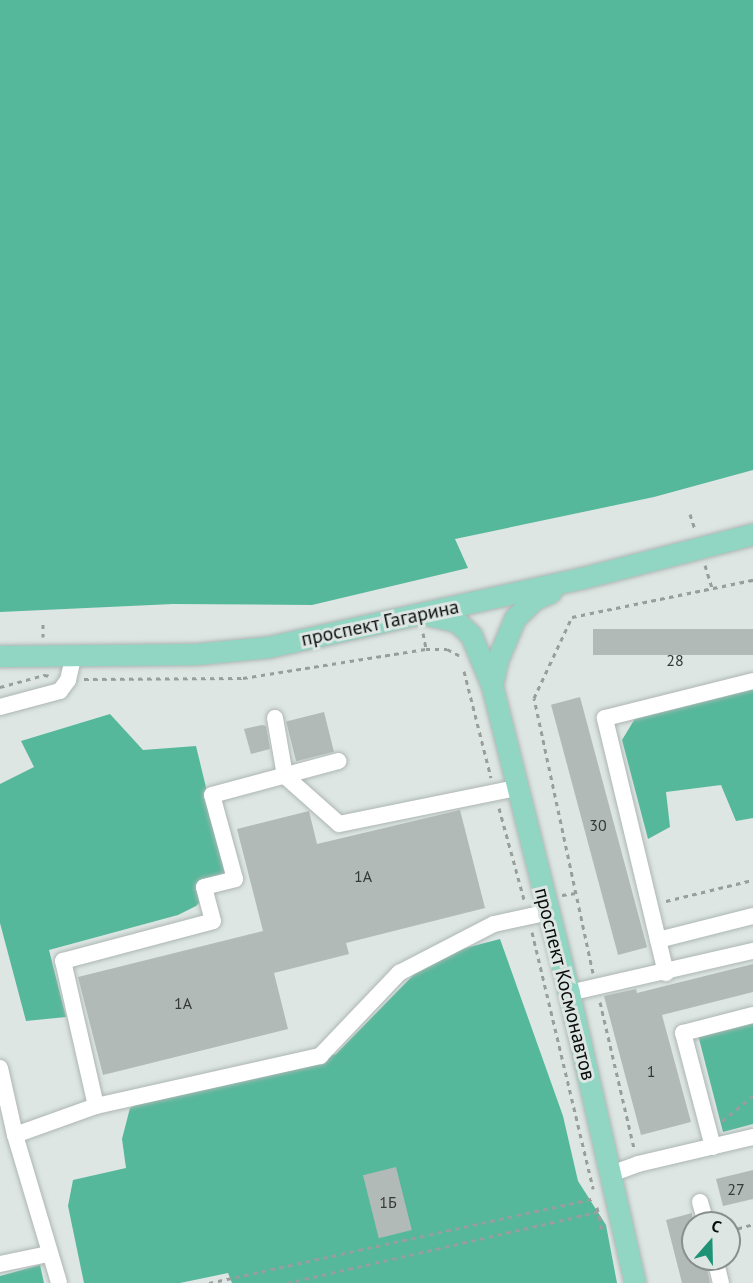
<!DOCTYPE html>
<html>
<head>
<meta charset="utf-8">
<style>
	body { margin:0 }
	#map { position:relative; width:753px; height:1283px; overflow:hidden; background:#dde6e3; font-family:"PT Sans",sans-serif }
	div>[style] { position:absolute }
	.forest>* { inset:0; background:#56b89b }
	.building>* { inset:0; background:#b2bab7; transform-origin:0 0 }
	.path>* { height:3px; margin-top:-1.5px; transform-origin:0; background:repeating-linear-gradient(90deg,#979e9b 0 4.5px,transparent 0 9px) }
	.roads { filter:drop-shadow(0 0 2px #adb6b3) drop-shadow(0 0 2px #adb6b3) }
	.minor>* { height:16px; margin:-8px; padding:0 8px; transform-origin:8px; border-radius:8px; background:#fff }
	.major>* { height:21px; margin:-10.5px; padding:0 10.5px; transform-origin:10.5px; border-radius:10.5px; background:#90d6c3 }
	span { translate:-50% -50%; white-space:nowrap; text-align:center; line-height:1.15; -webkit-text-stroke:6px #dde6e3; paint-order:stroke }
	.number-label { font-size:16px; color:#343836 }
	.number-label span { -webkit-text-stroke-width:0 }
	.street-label { font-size:20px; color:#0a0d0b }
	.north { position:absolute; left:681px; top:1211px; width:60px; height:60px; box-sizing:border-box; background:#dde6e3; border:2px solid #898f8d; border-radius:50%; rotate:20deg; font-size:16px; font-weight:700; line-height:24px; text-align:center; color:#0a0d0b }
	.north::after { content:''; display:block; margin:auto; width:21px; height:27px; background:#1d9275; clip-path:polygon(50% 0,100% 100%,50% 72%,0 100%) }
</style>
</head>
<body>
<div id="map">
	<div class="forest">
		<i style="clip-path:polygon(0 0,753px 0,753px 470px,654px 497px,455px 539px,468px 568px,312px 605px,173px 604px,0 612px)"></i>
		<i style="clip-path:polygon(753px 687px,753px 818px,736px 821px,721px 785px,666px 792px,670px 827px,648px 839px,622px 740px,639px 712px)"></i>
		<i style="clip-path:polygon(110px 714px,143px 750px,196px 746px,227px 874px,196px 906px,178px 915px,49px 950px,66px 1017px,26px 1021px,0 923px,0 784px,34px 767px,21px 741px)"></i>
		<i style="clip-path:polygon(500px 939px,563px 1116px,578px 1181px,606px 1225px,617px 1283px,232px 1283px,228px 1273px,180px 1283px,84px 1283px,68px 1206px,73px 1180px,126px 1168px,122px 1139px,130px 1108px,143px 1101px,336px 1054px,431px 957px)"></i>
		<i style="clip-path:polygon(753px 1017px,753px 1124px,723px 1132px,697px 1031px)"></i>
		<i style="clip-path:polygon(40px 1265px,44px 1283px,0 1283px,0 1276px)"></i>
	</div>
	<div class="building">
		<i style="left:753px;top:629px;width:26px;height:160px;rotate:90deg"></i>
		<i style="left:580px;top:697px;width:259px;height:30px;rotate:75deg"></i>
		<i style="left:324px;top:712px;width:41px;height:39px;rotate:76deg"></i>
		<i style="clip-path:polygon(262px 725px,266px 726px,270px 749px,251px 754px,244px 729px)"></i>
		<i style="clip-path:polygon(460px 810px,485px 908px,346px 943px,349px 954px,274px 973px,288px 1029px,103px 1075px,78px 977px,263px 931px,237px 829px,309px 811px,317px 844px)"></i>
		<i style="clip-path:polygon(753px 964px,753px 992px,662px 1015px,691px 1122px,641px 1135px,604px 996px,636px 989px,637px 993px)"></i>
		<i style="left:396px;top:1167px;width:65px;height:34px;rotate:76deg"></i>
		<i style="clip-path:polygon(753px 1170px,753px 1199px,723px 1206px,716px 1179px)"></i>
		<i style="clip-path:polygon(692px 1213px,693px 1259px,705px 1259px,710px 1283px,682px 1283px,666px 1220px)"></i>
	</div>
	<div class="path">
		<i style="left:690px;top:514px;width:16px;rotate:72deg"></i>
		<i style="left:705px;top:565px;width:24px;rotate:73deg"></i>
		<i style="left:43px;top:624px;width:13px;rotate:90deg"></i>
		<i style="left:423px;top:633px;width:16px;rotate:79deg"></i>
		<i style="left:464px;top:671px;width:110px;rotate:75.8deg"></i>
		<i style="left:84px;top:679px;width:159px;rotate:-0.4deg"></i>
		<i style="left:243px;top:678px;width:185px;rotate:-9deg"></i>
		<i style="left:426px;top:649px;width:21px"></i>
		<i style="left:447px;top:649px;width:15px;rotate:28deg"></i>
		<i style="left:0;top:687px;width:46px;rotate:-15.3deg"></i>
		<i style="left:44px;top:675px;width:7px;rotate:8deg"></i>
		<i style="left:499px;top:808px;width:98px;rotate:74.7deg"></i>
		<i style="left:562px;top:895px;width:14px;rotate:-8deg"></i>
		<i style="left:666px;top:901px;width:89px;rotate:-13.6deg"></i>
		<i style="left:532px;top:932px;width:264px;rotate:76.6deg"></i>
		<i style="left:593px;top:973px;width:281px;rotate:-102.1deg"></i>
		<i style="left:534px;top:698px;width:89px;rotate:-64.9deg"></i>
		<i style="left:572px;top:617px;width:185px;rotate:-11.6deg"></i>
		<i style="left:600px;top:1002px;width:150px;rotate:76.9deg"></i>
		<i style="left:722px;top:1121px;width:40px;rotate:-39deg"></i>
		<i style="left:597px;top:1207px;width:24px;rotate:78deg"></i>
		<i style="left:729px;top:1231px;width:25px;rotate:-16deg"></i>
		<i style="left:209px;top:1283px;width:395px;rotate:-12.4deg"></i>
		<i style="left:287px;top:1283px;width:319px;rotate:-12.9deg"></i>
	</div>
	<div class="roads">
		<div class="minor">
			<i style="left:0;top:707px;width:62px;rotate:-14.9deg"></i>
			<i style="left:60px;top:691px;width:14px;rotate:-54deg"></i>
			<i style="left:68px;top:680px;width:26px;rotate:-77deg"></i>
			<i style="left:275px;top:718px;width:59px;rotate:80.2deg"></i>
			<i style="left:285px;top:776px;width:72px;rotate:41.6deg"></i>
			<i style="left:339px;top:824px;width:181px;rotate:-11.5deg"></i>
			<i style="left:658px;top:940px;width:98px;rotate:-14.2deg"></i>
			<i style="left:666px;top:973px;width:262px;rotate:-103.5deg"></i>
			<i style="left:605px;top:718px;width:153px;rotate:-14deg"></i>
			<i style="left:569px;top:993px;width:189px;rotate:-12.9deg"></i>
			<i style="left:0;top:1068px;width:69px;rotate:77.4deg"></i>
			<i style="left:15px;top:1135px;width:154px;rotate:73.4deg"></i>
			<i style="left:96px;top:1106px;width:149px;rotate:-102.8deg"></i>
			<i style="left:63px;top:961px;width:155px;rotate:-14.9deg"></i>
			<i style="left:213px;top:921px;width:35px;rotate:-105deg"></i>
			<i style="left:204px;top:887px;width:32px;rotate:-14deg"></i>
			<i style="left:235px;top:879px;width:87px;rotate:-105.3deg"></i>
			<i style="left:212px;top:795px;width:131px;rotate:-15deg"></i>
			<i style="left:15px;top:1135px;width:86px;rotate:-19.7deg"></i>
			<i style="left:96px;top:1106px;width:230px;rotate:-12.6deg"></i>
			<i style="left:320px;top:1056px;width:115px;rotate:-46.4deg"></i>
			<i style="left:399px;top:973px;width:107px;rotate:-27.3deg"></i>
			<i style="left:494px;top:924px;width:56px;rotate:-12.3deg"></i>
			<i style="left:713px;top:1147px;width:118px;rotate:-104.7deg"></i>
			<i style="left:683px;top:1033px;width:72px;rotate:-14.4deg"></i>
			<i style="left:611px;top:1174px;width:29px;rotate:-20deg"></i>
			<i style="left:638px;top:1164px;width:118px;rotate:-13.2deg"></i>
			<i style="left:700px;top:1202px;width:22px;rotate:74deg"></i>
			<i style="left:715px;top:1259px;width:25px;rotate:76deg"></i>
			<i style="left:0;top:1264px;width:49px;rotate:-11.8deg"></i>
		</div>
		<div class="major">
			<i style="left:429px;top:615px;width:28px;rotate:13deg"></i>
			<i style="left:456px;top:621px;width:21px;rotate:43deg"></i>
			<i style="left:471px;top:635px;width:55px;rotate:67.6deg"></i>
			<i style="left:492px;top:686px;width:317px;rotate:75.9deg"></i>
			<i style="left:569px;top:993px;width:297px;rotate:77.2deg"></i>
			<i style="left:0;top:656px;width:196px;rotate:-0.6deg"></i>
			<i style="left:196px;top:654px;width:72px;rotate:-5.6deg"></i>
			<i style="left:268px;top:647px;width:321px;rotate:-12.4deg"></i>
			<i style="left:582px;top:578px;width:177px;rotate:-14.4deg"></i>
			<i style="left:492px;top:685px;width:25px;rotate:-78deg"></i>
			<i style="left:497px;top:661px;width:47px;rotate:-67.3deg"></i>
			<i style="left:515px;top:618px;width:28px;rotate:-44deg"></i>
			<i style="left:535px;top:599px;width:17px;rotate:-24deg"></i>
		</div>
	</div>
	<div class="number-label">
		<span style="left:675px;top:660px">28</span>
		<span style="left:598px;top:825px">30</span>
		<span style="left:363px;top:876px">1А</span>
		<span style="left:183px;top:1003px">1А</span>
		<span style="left:651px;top:1071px">1</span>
		<span style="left:736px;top:1189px">27</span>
		<span style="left:388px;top:1202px">1Б</span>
	</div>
	<div class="street-label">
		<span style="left:380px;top:623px;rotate:-12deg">проспект Гагарина</span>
		<span style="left:565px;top:984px;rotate:76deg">проспект Космонавтов</span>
	</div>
	<div class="north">С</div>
</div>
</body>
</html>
